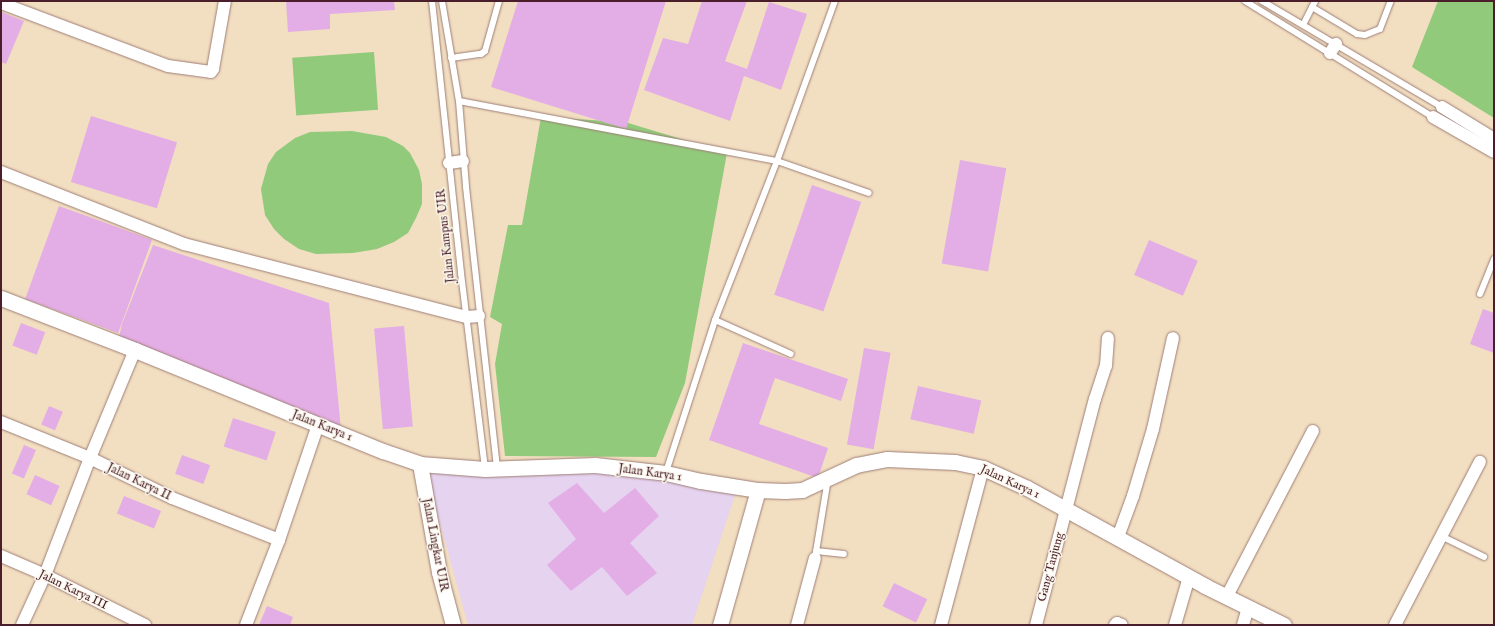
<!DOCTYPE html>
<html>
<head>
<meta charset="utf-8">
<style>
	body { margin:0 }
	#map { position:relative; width:1495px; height:626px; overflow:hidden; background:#f2dec1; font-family:"IM FELL English",serif }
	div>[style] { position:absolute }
	.built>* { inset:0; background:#e5d3f0 }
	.green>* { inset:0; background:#92ca7c; transform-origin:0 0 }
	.building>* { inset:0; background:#e3aee5; transform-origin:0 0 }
	.roads { filter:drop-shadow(0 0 1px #9e7e76) drop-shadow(0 0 1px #9e7e76) }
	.service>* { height:6px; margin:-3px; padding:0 3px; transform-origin:3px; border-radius:3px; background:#fff }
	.minor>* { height:12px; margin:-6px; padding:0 6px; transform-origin:6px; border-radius:6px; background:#fff }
	.tertiary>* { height:15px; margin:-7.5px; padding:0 7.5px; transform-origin:7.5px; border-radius:7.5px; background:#fff }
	span { translate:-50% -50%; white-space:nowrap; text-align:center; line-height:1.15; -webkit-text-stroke:3px #fbf7ec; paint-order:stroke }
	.street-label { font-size:12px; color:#4a1f2b }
	.frame { position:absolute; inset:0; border:2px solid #4a1f2b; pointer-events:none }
</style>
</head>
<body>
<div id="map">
	<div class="built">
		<i style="clip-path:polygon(595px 465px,737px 489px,692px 625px,468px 625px,426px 472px)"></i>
	</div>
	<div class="green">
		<i style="clip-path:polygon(1438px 1px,1494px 1px,1494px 118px,1412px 67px)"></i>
		<i style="left:374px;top:52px;width:58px;height:82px;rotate:86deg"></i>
		<i style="clip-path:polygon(541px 117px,625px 122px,727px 153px,685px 383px,656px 457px,505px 456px,495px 364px,502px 324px,490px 317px,508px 225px,522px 225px)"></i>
		<i style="clip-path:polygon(352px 131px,386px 137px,403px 146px,410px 153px,419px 170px,422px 184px,422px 204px,416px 218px,408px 233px,394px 242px,377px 249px,353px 253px,316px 254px,299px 249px,284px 239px,274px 229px,265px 215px,261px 189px,268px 164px,276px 152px,295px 138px,310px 132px)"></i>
	</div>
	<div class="building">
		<i style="clip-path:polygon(286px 1px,394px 1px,395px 10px,330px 14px,330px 29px,288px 32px)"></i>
		<i style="clip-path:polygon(518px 1px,666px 1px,626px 129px,491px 87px)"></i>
		<i style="clip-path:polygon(702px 1px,747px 1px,725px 61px,747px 69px,769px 2px,807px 14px,781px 90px,744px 76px,730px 121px,644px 90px,663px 38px,688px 44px)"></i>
		<i style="clip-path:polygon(1px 12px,24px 21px,6px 64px,1px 62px)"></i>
		<i style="left:91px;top:116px;width:90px;height:69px;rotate:17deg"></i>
		<i style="left:960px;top:160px;width:47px;height:105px;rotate:10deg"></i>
		<i style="left:812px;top:185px;width:52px;height:116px;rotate:19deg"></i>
		<i style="left:59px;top:206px;width:99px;height:99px;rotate:20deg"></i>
		<i style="left:1149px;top:240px;width:53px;height:38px;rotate:23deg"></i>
		<i style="clip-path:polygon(153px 245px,329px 303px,341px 430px,119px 337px,122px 324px)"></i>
		<i style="clip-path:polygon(1483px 309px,1494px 313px,1494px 353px,1470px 344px)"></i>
		<i style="left:21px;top:323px;width:26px;height:24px;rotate:21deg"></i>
		<i style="left:404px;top:326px;width:101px;height:30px;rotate:85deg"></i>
		<i style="clip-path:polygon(743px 343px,848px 379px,841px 401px,775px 378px,759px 424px,828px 448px,818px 478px,709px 440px)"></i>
		<i style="left:864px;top:348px;width:27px;height:98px;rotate:10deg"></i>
		<i style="left:918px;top:386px;width:65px;height:34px;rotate:13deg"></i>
		<i style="left:49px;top:406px;width:15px;height:20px;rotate:23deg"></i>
		<i style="left:233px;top:418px;width:45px;height:30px;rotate:18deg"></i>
		<i style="left:24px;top:445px;width:13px;height:31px;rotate:23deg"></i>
		<i style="left:182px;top:455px;width:30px;height:20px;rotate:20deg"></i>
		<i style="left:35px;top:475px;width:27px;height:21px;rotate:24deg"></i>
		<i style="clip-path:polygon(577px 483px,604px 513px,635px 488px,659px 516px,630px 543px,657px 573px,627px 596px,602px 567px,571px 591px,547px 565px,576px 539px,548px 503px)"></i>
		<i style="left:124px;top:496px;width:40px;height:19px;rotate:22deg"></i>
		<i style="left:894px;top:583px;width:37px;height:26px;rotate:26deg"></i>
		<i style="clip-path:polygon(267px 606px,293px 617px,290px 625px,259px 625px)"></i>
	</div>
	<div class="roads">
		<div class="service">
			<i style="left:432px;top:1px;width:274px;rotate:83.9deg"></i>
			<i style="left:461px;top:273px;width:197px;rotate:83deg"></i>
			<i style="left:442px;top:1px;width:101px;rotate:80.4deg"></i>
			<i style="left:459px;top:101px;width:86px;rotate:85.3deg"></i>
			<i style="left:466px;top:187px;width:283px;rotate:83.7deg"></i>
			<i style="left:1245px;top:1px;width:221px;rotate:31.7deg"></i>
			<i style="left:1262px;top:1px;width:209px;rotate:30.5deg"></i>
			<i style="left:1312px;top:7px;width:52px;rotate:31deg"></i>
			<i style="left:1357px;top:34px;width:8px;rotate:7deg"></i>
			<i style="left:1365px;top:35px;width:16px;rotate:-22deg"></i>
			<i style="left:1380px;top:29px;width:30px;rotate:-69deg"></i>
			<i style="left:1303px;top:25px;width:27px;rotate:-63deg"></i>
			<i style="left:451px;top:58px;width:30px;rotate:-8deg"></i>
			<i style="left:481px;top:54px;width:5px;rotate:-37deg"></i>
			<i style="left:485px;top:51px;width:52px;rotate:-74.4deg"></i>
			<i style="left:459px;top:101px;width:324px;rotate:10.7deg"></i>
			<i style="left:777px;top:161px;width:97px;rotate:19.2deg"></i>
			<i style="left:1480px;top:294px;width:38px;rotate:-68deg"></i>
			<i style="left:715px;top:320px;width:83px;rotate:24.1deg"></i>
			<i style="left:666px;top:472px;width:160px;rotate:-72.1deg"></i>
			<i style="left:715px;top:320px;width:171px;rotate:-68.7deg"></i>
			<i style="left:777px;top:161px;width:170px;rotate:-70.1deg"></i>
			<i style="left:1441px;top:536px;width:48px;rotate:26deg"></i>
			<i style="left:816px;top:551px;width:28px;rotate:6deg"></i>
			<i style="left:815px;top:558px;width:80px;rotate:-80.7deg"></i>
		</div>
		<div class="minor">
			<i style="left:1px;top:3px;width:178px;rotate:20.7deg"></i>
			<i style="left:168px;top:66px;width:43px;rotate:7.9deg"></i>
			<i style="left:211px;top:72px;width:4px;rotate:-56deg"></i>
			<i style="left:213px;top:69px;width:69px;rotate:-80deg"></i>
			<i style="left:1330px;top:53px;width:11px;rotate:-56deg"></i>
			<i style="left:1442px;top:107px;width:61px;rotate:31.6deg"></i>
			<i style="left:1433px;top:117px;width:70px;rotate:29.8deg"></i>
			<i style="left:449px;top:163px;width:14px;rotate:-8deg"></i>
			<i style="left:1px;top:172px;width:197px;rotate:21.5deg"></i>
			<i style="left:184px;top:244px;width:292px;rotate:14.5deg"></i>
			<i style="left:467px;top:317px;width:12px;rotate:-5deg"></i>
			<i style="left:1px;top:422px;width:96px;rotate:22deg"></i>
			<i style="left:90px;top:458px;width:91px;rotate:26deg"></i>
			<i style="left:172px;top:498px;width:115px;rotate:21.4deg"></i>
			<i style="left:1118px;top:537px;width:44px;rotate:-69.9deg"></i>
			<i style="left:1133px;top:496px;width:70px;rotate:-73.4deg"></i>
			<i style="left:1153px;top:429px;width:93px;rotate:-77.6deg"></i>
			<i style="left:1px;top:556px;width:48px;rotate:23.4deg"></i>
			<i style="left:45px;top:575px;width:112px;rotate:26.6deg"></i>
			<i style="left:1227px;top:596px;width:186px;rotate:-62.5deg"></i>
			<i style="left:22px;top:625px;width:55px;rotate:-65.3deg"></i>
			<i style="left:45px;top:575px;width:125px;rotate:-69deg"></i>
			<i style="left:90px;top:458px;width:117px;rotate:-67.4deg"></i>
			<i style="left:246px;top:625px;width:91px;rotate:-68.8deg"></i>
			<i style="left:279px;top:540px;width:121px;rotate:-71.3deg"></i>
			<i style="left:797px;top:625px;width:69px;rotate:-75deg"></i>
			<i style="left:941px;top:625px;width:163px;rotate:-75deg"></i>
			<i style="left:1036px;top:625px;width:234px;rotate:-75.4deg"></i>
			<i style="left:1095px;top:399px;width:35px;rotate:-72deg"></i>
			<i style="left:1106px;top:366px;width:28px;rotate:-86deg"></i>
			<i style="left:1115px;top:625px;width:3px;rotate:-45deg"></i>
			<i style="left:1117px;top:623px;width:5px;rotate:22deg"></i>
			<i style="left:1175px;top:625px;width:50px;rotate:-73.7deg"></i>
			<i style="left:1243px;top:625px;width:18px;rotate:-74deg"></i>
			<i style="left:1395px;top:625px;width:184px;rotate:-62.5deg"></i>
		</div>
		<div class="tertiary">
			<i style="left:1px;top:298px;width:144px;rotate:21.2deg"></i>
			<i style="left:135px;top:350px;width:268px;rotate:22.2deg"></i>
			<i style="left:383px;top:451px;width:39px;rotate:19deg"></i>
			<i style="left:420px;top:464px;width:65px;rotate:4.4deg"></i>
			<i style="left:485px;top:469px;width:110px;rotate:-2.1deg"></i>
			<i style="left:595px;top:465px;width:71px;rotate:6.4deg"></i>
			<i style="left:666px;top:473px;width:36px;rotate:13deg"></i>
			<i style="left:701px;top:481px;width:58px;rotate:9deg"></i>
			<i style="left:758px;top:490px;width:27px;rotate:2deg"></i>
			<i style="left:785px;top:491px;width:17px;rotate:-3deg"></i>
			<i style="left:802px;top:490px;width:60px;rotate:-24.8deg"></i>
			<i style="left:856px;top:465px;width:32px;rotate:-11deg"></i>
			<i style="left:887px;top:459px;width:68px;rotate:2.5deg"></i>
			<i style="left:955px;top:462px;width:29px;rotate:12deg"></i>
			<i style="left:983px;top:468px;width:48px;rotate:24.4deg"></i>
			<i style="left:1027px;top:488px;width:203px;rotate:28.8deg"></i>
			<i style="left:1205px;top:586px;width:88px;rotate:26.3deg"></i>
			<i style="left:420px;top:464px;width:110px;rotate:80deg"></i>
			<i style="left:439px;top:572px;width:55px;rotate:75.2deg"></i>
			<i style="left:720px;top:625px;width:140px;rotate:-74.3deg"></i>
		</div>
	</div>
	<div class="street-label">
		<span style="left:446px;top:236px;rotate:-96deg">Jalan Kampus UIR</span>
		<span style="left:322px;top:426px;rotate:22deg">Jalan Karya 1</span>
		<span style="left:650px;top:473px;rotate:8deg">Jalan Karya 1</span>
		<span style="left:139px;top:482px;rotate:26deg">Jalan Karya II</span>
		<span style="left:1010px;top:482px;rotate:25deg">Jalan Karya 1</span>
		<span style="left:435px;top:545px;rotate:79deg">Jalan Lingkar UIR</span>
		<span style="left:1051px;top:567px;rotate:-75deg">Gang Tanjung</span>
		<span style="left:73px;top:590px;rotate:26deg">Jalan Karya III</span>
	</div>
	<div class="frame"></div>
</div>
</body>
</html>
